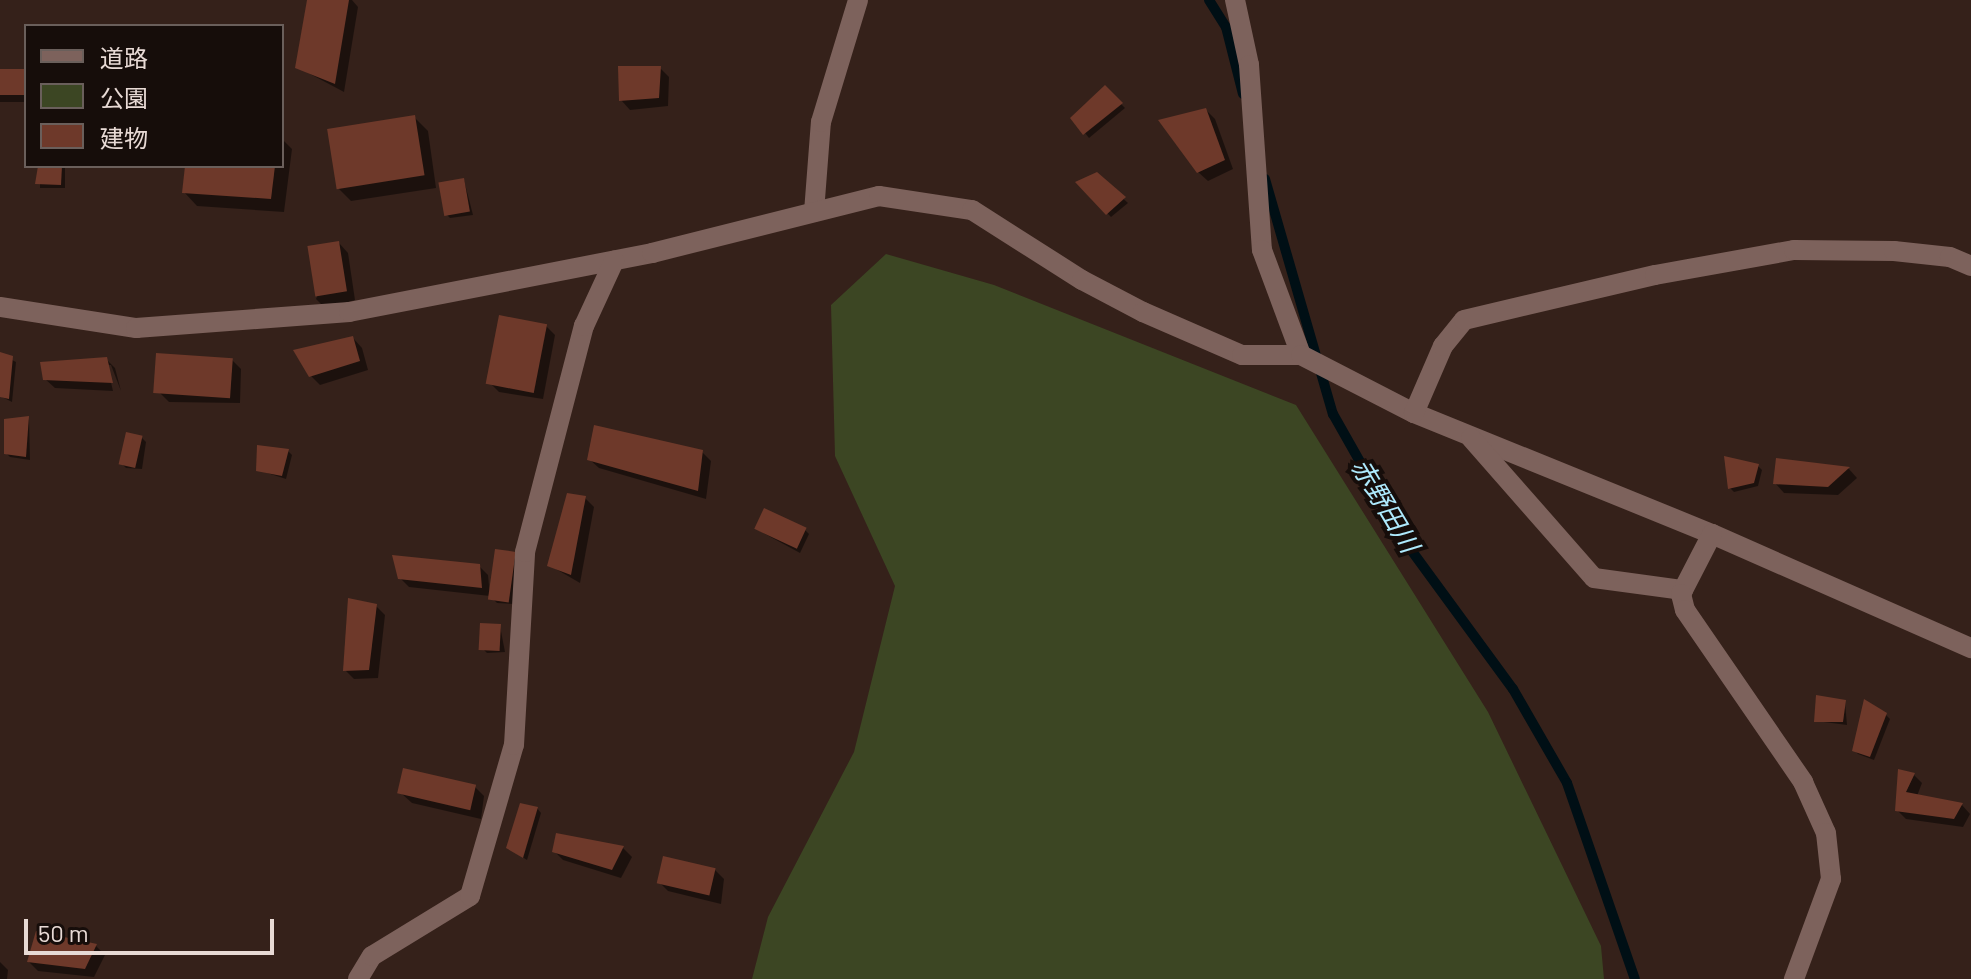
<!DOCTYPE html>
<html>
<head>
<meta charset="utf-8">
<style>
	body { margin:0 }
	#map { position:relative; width:1971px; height:979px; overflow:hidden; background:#35211a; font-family:Barlow,"Noto Sans JP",sans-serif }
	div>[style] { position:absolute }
	.green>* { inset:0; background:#3c4623 }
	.shadow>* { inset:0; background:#0007; transform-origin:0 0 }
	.stream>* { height:10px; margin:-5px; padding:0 5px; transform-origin:5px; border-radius:5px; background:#000f15 }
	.building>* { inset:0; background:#6e392a; transform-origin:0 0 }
	.minor>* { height:20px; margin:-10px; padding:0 10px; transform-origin:10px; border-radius:10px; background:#7d625c }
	span { translate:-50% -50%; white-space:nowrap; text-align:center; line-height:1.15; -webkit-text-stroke:8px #160d0a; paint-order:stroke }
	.water-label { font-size:26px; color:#aeeafd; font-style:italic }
	.legend { position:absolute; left:24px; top:24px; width:260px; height:144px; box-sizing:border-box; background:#160d0a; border:2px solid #6a5f5b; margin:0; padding:10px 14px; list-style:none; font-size:24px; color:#e8dad5 }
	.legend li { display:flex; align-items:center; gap:16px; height:40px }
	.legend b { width:40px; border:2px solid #6a5f5b }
	.scale { position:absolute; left:24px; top:919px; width:250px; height:36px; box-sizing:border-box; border:4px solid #e8dad5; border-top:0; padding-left:10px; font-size:24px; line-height:28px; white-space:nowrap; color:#e8dad5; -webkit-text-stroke:6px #160d0a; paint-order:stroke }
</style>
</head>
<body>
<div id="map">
	<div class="green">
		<i style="clip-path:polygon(886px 254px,994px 285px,1296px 405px,1488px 712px,1601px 946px,1604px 979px,752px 979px,768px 917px,854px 752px,895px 586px,835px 456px,831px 305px)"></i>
	</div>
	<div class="shadow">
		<i style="clip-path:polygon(309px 0,352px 0,358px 7px,344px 92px,297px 67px)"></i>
		<i style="clip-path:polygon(660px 68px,669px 77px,668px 106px,630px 110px,621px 100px)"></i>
		<i style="left:0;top:71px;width:26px;height:31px"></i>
		<i style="clip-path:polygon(1105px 88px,1125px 108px,1089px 138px,1073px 118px)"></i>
		<i style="clip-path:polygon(1206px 110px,1215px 119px,1233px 169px,1208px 181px,1198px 172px)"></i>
		<i style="clip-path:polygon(414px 117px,428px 131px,436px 188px,351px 201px,337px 187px)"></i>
		<i style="clip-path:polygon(282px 139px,292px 149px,284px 212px,197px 206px,184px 192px,187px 166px,282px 166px)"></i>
		<i style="left:40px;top:166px;width:25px;height:22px"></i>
		<i style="clip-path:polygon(1096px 174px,1128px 203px,1111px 217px,1078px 183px)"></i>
		<i style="clip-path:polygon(464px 180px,473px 215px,450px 218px,446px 214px)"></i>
		<i style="clip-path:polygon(339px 243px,348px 253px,355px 300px,325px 308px,316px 299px)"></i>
		<i style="clip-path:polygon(546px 326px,555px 335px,543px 399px,499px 392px,490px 383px)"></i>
		<i style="clip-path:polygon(353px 338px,362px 348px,368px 370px,320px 385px,311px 376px)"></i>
		<i style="clip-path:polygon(0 354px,16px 362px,12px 402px,0 396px)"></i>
		<i style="clip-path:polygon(106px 359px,115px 368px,121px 391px,111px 365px,107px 365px,113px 391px,55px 388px,45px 379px)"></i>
		<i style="clip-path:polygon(232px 360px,241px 369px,240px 403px,169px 402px,159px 392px)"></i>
		<i style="clip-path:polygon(29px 419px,30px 460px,10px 457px,6px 453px)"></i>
		<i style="clip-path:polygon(142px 438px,146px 442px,142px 469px,126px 468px,122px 464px)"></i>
		<i style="clip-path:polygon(288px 451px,292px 455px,286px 479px,258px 470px)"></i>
		<i style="clip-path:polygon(702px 452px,711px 461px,706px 499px,599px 468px,589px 459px)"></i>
		<i style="clip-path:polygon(1778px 460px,1849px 469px,1857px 478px,1838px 495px,1784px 493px,1775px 483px)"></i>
		<i style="clip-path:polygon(1758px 466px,1762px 470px,1758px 486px,1734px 492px,1730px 488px)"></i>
		<i style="clip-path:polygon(585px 498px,594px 507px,580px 583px,549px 565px)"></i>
		<i style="clip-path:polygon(758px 530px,805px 530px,809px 534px,800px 553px)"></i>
		<i style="clip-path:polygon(515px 554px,514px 604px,497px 603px,493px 599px)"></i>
		<i style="clip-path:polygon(479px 566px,488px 575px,490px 596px,409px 587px,400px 578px)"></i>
		<i style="clip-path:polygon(376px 606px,385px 615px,378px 678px,354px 679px,345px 670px)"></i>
		<i style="clip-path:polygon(500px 626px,505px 652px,487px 653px,483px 649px)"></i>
		<i style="clip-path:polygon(1845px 702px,1847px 725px,1816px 721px)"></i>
		<i style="clip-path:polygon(1885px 714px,1890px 719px,1874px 760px,1858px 754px,1854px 750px)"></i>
		<i style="clip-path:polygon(1914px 775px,1922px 783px,1917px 796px,1962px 805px,1970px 814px,1963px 827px,1906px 819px,1897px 810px)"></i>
		<i style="clip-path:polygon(475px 787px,484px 796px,481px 819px,412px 803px,402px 794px)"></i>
		<i style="clip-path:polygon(537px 808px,541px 813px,527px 860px,513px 851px)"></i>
		<i style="clip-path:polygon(623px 848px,632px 857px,621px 878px,563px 860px,554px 851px)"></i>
		<i style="clip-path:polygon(715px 870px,724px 879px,721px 904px,668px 891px,659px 882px)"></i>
		<i style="clip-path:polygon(96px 946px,105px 955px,94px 977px,38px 971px,29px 962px)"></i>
		<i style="clip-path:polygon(0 962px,8px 970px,7px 979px,0 979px)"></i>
	</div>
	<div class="stream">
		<i style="left:1209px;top:0;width:32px;rotate:58deg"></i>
		<i style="left:1226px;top:27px;width:69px;rotate:75.8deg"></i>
		<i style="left:1265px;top:179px;width:245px;rotate:73.9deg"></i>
		<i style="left:1333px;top:414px;width:148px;rotate:60.5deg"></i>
		<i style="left:1406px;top:543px;width:181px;rotate:53.8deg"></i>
		<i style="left:1513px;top:689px;width:108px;rotate:60.1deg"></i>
		<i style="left:1567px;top:783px;width:207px;rotate:70.9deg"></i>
	</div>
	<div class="building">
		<i style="clip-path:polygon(307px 0,349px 0,335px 84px,295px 68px)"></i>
		<i style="clip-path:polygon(618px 66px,661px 66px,659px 98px,619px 101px)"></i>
		<i style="left:0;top:69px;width:26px;height:26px"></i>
		<i style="clip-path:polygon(1105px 85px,1123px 103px,1083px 135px,1070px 118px)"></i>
		<i style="clip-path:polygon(1206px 108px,1225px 160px,1197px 173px,1158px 120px)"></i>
		<i style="left:415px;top:115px;width:61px;height:89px;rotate:81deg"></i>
		<i style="clip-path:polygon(38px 166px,62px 166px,61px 185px,35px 184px)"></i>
		<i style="clip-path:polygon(185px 166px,275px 166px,271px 199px,182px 193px)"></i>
		<i style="clip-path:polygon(1097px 172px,1126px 197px,1106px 215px,1075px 182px)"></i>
		<i style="left:464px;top:178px;width:34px;height:26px;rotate:80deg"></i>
		<i style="left:339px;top:241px;width:51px;height:32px;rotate:81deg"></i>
		<i style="left:499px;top:315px;width:49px;height:70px;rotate:11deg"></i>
		<i style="clip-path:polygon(353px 336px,360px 361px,309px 377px,293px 350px)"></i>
		<i style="clip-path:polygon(0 352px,13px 356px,9px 399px,0 397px)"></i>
		<i style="left:156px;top:353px;width:77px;height:40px;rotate:4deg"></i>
		<i style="clip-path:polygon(107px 357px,113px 383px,43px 380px,40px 362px)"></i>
		<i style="clip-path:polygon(29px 416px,26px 457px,4px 454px,4px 419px)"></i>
		<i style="clip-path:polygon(594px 425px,703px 450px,698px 491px,587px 460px)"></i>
		<i style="left:126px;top:432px;width:17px;height:33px;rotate:13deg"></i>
		<i style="clip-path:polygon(257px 445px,289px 449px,282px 476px,256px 471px)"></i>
		<i style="clip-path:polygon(1724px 456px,1759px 464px,1754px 483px,1728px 489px)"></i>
		<i style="clip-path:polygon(1776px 458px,1850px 467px,1828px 487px,1773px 484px)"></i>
		<i style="clip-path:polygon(567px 493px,586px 496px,571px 575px,547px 566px)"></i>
		<i style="left:764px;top:508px;width:47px;height:23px;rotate:25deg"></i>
		<i style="left:495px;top:549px;width:21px;height:51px;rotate:8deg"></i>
		<i style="clip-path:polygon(392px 555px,480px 564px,482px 588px,398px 579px)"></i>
		<i style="clip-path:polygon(348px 598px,377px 604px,369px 670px,343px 671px)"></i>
		<i style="left:480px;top:623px;width:21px;height:27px;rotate:3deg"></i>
		<i style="clip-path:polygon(1816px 695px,1846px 700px,1843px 722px,1814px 722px)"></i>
		<i style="clip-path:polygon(1864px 699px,1887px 713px,1870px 757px,1852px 751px)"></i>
		<i style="left:403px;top:768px;width:75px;height:26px;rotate:13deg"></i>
		<i style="clip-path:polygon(1898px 769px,1915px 773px,1906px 792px,1963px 803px,1954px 819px,1895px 811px)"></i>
		<i style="clip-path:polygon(520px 803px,538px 807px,523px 858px,506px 848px)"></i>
		<i style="clip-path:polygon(556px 833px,624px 846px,612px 870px,552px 852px)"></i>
		<i style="left:663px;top:856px;width:54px;height:28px;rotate:13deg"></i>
		<i style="clip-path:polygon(36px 931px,97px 944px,85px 969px,27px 962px)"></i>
	</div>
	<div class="minor">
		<i style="left:1235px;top:0;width:66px;rotate:77.8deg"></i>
		<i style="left:1249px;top:65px;width:185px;rotate:86deg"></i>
		<i style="left:1262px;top:250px;width:112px;rotate:69.6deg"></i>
		<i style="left:814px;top:212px;width:90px;rotate:-85.6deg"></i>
		<i style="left:821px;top:122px;width:127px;rotate:-73.1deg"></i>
		<i style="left:0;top:307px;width:138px;rotate:8.8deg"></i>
		<i style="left:136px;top:328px;width:214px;rotate:-4.3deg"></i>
		<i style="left:349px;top:312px;width:309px;rotate:-11deg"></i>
		<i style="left:652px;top:253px;width:234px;rotate:-14.1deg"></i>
		<i style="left:879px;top:196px;width:94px;rotate:8.6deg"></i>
		<i style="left:972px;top:210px;width:130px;rotate:32.5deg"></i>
		<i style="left:1082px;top:280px;width:69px;rotate:27.7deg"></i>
		<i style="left:1143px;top:312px;width:108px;rotate:23.5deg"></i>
		<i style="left:1242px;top:355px;width:59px"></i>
		<i style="left:1301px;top:355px;width:127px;rotate:27.2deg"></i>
		<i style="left:1414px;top:413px;width:322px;rotate:22.1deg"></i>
		<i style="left:1712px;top:534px;width:283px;rotate:23.8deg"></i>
		<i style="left:1414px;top:413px;width:73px;rotate:-66.6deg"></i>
		<i style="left:1443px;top:346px;width:33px;rotate:-51deg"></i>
		<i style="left:1464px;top:320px;width:196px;rotate:-13.3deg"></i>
		<i style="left:1655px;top:275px;width:141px;rotate:-10.2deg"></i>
		<i style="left:1794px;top:250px;width:100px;rotate:0.6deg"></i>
		<i style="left:1894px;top:251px;width:56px;rotate:6.1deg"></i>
		<i style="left:1950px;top:257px;width:23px;rotate:23deg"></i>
		<i style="left:1471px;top:438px;width:186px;rotate:48.7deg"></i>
		<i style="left:1594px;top:578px;width:90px;rotate:7.7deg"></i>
		<i style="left:1712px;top:534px;width:68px;rotate:117.3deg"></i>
		<i style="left:1681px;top:594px;width:16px;rotate:76deg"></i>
		<i style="left:1685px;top:610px;width:209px;rotate:55.5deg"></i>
		<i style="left:1803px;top:782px;width:56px;rotate:65.7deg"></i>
		<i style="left:1826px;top:833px;width:46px;rotate:83.8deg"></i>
		<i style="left:1831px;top:879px;width:107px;rotate:110.3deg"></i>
		<i style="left:358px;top:979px;width:27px;rotate:-59deg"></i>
		<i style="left:372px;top:956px;width:115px;rotate:-31.5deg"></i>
		<i style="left:470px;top:896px;width:157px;rotate:-73.8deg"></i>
		<i style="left:514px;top:745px;width:193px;rotate:-86.7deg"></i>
		<i style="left:525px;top:552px;width:234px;rotate:-75.4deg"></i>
		<i style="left:584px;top:326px;width:72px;rotate:-65.2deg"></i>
	</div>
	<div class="water-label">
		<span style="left:1386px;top:505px;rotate:59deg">赤野田川</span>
	</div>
	<ul class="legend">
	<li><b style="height:10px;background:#7d625c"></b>道路</li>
	<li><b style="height:22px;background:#3c4623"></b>公園</li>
	<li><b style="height:22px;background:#6e392a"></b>建物</li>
	</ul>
	<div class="scale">50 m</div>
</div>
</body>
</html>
